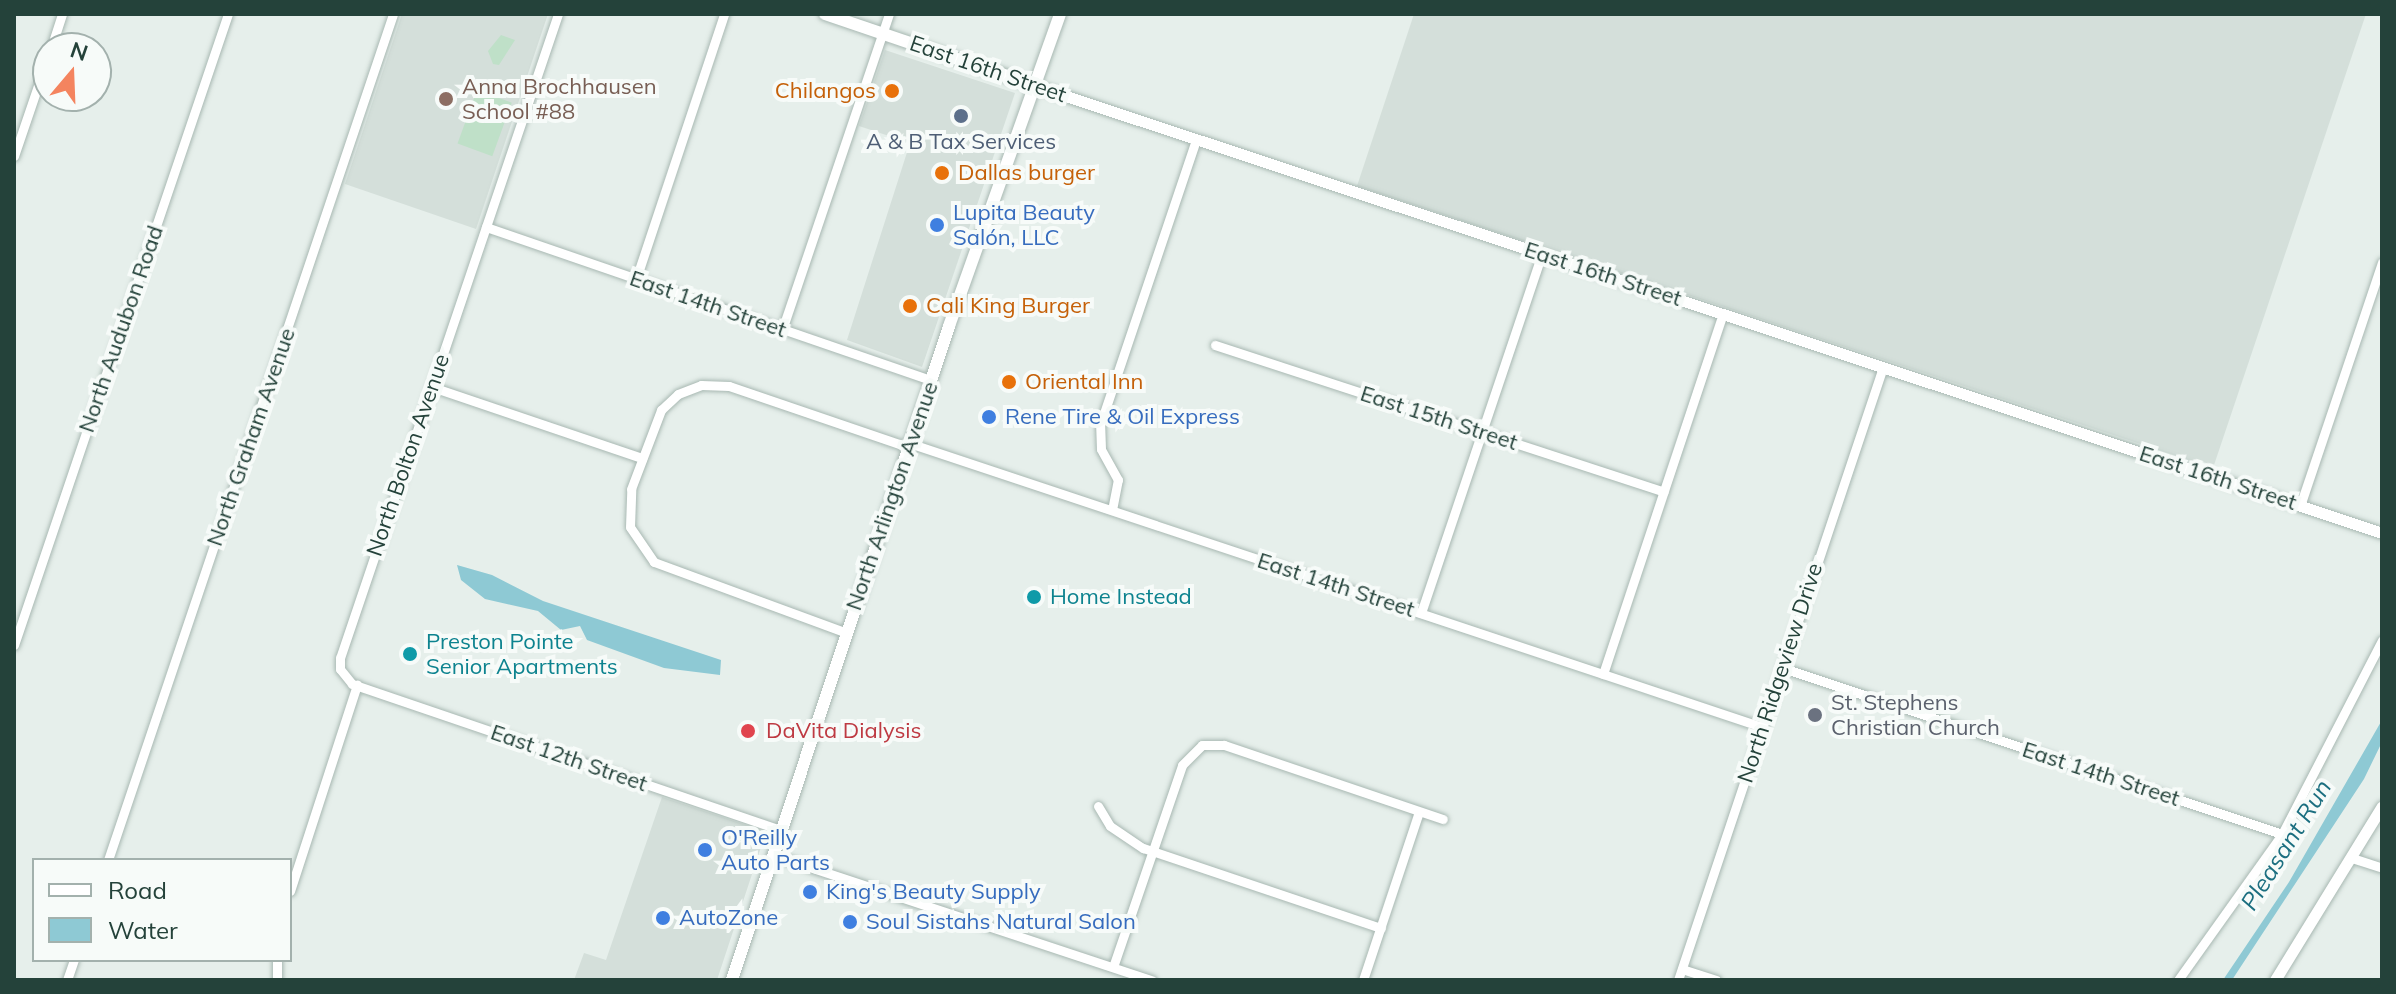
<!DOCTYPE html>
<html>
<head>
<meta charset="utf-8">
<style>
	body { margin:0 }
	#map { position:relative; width:2396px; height:994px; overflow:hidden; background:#e6efeb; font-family:Mulish,sans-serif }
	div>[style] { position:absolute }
	.built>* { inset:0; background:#d4dfda }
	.green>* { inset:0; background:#bfe0c8; transform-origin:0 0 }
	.water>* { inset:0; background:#8ec9d4 }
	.roads { filter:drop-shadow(0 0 2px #a8b8b2) drop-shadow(0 0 2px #a8b8b2) }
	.minor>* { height:9px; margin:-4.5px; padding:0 4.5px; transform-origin:4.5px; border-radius:4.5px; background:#fff }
	.tertiary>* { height:11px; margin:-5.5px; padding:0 5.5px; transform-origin:5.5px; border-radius:5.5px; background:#fff }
	.secondary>* { height:12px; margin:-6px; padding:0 6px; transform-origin:6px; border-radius:6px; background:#fff }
	.dots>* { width:22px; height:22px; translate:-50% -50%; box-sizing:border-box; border:4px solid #f7fbf9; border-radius:50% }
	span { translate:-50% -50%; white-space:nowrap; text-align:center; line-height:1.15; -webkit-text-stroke:8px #f7fbf9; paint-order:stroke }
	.street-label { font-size:22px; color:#24423a }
	.education-label { font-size:22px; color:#785e54 }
	.left { translate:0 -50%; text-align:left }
	.food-label { font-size:22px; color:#c56008 }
	.right { translate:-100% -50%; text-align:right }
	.service-label { font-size:22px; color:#4e5e75 }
	.shop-label { font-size:22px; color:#366cbe }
	.culture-label { font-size:22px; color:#0d838f }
	.worship-label { font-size:22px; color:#5b616d }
	.health-label { font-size:22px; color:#be3a42 }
	.water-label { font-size:24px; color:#1c6f80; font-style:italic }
	.frame { position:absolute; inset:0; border:16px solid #24423a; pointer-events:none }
	.legend { position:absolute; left:32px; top:858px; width:260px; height:104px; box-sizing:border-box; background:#f7fbf9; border:2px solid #a3b1ad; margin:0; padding:10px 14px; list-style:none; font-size:24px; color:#24423a }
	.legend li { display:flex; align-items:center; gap:16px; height:40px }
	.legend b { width:40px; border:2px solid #a3b1ad }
	.north { position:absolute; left:32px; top:32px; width:80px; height:80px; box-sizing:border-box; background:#f7fbf9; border:2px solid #a3b1ad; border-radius:50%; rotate:19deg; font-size:22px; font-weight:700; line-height:32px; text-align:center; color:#24423a }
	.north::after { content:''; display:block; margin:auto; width:28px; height:36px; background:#f4845f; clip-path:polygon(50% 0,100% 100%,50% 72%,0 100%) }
</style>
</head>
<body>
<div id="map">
	<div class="built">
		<i style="clip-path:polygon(402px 14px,548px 14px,476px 229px,345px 184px)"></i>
		<i style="clip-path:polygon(1414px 14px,2366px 14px,2213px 468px,1357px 186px)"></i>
		<i style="clip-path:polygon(885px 50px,1015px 93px,922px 367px,847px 340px,910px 143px,859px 126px)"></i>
		<i style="clip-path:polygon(662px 797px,761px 830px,764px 838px,717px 980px,574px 980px,584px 953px,606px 960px)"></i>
	</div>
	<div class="green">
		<i style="clip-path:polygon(501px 35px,515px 40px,499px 65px,493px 64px,488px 51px)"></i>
		<i style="left:477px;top:90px;width:37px;height:57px;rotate:20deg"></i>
	</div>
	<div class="water">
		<i style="clip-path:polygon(457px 565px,492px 575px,543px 601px,721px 660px,720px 675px,664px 668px,587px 640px,580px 626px,561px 630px,538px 611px,485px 599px,461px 580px)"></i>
		<i style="clip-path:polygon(2382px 720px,2382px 742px,2364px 779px,2232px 980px,2223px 980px,2289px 882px)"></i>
	</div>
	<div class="roads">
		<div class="minor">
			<i style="left:558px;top:14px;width:680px;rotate:108.7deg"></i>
			<i style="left:340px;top:658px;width:11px;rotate:90deg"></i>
			<i style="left:340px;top:669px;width:19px;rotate:51deg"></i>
			<i style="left:352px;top:684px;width:453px;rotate:18.8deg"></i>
			<i style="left:51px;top:48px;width:36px;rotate:-72deg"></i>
			<i style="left:14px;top:156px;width:106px;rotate:-71.2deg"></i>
			<i style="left:486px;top:227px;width:471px;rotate:19deg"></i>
			<i style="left:636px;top:279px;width:279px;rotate:-71.6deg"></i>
			<i style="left:782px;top:330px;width:334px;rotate:-71.3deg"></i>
			<i style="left:1215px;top:345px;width:472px;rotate:18.1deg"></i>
			<i style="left:432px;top:387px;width:222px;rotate:18.7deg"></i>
			<i style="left:909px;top:443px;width:899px;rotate:18.41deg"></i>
			<i style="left:2300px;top:506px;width:257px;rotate:-71.4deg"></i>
			<i style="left:1112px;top:510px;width:31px;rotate:-79deg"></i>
			<i style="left:1118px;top:480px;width:35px;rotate:-119deg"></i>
			<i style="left:1101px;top:449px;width:24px;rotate:-92deg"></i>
			<i style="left:1100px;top:425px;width:302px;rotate:-71.4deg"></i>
			<i style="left:1421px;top:613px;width:379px;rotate:-71.4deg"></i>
			<i style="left:847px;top:633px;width:206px;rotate:-159.8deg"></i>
			<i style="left:654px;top:562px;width:42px;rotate:-124.4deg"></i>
			<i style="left:630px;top:527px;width:38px;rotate:-88deg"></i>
			<i style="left:631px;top:489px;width:85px;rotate:-69.2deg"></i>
			<i style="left:661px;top:410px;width:23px;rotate:-43deg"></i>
			<i style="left:678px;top:394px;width:25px;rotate:-21deg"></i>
			<i style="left:701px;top:385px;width:28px;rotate:2deg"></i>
			<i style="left:729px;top:386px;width:189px;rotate:18.8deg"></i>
			<i style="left:14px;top:645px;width:666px;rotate:-71.27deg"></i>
			<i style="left:1783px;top:668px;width:526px;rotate:18.4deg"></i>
			<i style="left:1603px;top:674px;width:379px;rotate:-71.6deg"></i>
			<i style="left:1098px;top:806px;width:23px;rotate:59deg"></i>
			<i style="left:1110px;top:826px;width:40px;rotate:34deg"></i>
			<i style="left:1143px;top:848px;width:251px;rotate:18.6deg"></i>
			<i style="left:773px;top:855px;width:399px;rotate:18.3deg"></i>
			<i style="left:2352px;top:858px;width:32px;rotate:18deg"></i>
			<i style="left:108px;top:860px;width:893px;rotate:-71.38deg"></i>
			<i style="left:290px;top:891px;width:217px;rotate:-72deg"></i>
			<i style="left:277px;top:960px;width:20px;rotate:90deg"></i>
			<i style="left:1113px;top:967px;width:213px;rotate:-71.1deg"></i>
			<i style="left:1182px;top:765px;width:28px;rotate:-45deg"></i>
			<i style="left:1202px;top:745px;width:22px"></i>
			<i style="left:1224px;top:745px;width:231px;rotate:18.7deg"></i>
			<i style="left:1682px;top:969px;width:36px;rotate:18deg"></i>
			<i style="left:67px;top:980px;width:21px;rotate:-71deg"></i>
			<i style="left:1363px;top:980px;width:177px;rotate:-71.6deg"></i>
			<i style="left:1678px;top:980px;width:646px;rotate:-71.51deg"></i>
			<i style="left:2178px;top:980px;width:179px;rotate:-54.5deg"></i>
			<i style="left:2282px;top:834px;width:218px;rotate:-62.7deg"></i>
		</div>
		<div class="tertiary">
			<i style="left:1036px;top:86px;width:1418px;rotate:18.37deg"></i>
			<i style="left:2275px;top:980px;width:204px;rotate:-58.4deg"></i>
		</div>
		<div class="secondary">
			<i style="left:825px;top:14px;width:223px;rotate:18.8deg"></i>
			<i style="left:732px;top:980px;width:689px;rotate:-71.64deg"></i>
			<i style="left:949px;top:326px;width:331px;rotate:-70.4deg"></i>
		</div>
	</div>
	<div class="dots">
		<i style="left:892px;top:91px;background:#e8710a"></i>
		<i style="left:446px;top:99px;background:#8d6e63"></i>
		<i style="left:961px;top:116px;background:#5c6f8a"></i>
		<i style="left:942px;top:173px;background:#e8710a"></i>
		<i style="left:937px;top:225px;background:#3f7fe0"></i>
		<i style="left:910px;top:306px;background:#e8710a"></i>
		<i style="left:1009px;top:382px;background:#e8710a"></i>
		<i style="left:989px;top:417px;background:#3f7fe0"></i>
		<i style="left:1034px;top:597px;background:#0f9aa8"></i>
		<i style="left:410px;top:654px;background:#0f9aa8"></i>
		<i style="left:1815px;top:715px;background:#6b7280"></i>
		<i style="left:748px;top:731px;background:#e0444e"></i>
		<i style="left:705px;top:850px;background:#3f7fe0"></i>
		<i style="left:810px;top:892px;background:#3f7fe0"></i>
		<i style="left:663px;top:918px;background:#3f7fe0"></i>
		<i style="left:850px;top:922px;background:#3f7fe0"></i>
	</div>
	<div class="street-label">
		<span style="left:988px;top:69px;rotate:19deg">East 16th Street</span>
		<span style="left:1603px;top:274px;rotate:18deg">East 16th Street</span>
		<span style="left:708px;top:304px;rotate:19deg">East 14th Street</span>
		<span style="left:121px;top:329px;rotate:-71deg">North Audubon Road</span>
		<span style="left:1439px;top:418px;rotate:18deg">East 15th Street</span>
		<span style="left:251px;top:437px;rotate:-71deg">North Graham Avenue</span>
		<span style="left:408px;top:455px;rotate:-71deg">North Bolton Avenue</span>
		<span style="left:2218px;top:478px;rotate:18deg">East 16th Street</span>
		<span style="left:892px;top:496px;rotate:-71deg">North Arlington Avenue</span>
		<span style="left:1336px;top:585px;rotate:18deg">East 14th Street</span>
		<span style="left:1780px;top:673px;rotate:-72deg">North Ridgeview Drive</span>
		<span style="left:569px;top:758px;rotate:19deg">East 12th Street</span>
		<span style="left:2101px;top:774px;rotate:18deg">East 14th Street</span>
	</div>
	<div class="education-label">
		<span class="left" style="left:462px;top:99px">Anna Brochhausen<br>School #88</span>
	</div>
	<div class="food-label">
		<span class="right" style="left:876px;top:91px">Chilangos</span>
		<span class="left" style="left:958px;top:173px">Dallas burger</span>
		<span class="left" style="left:926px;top:306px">Cali King Burger</span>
		<span class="left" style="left:1025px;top:382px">Oriental Inn</span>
	</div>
	<div class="service-label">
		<span style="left:961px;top:142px">A &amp; B Tax Services</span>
	</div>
	<div class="shop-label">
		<span class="left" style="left:953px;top:225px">Lupita Beauty<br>Salón, LLC</span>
		<span class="left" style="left:1005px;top:417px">Rene Tire &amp; Oil Express</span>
		<span class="left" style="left:721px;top:850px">O'Reilly<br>Auto Parts</span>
		<span class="left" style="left:826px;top:892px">King's Beauty Supply</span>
		<span class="left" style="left:679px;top:918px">AutoZone</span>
		<span class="left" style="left:866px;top:922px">Soul Sistahs Natural Salon</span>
	</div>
	<div class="culture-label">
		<span class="left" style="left:1050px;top:597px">Home Instead</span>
		<span class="left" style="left:426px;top:654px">Preston Pointe<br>Senior Apartments</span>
	</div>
	<div class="worship-label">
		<span class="left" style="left:1831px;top:715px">St. Stephens<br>Christian Church</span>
	</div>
	<div class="health-label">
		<span class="left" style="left:766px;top:731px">DaVita Dialysis</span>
	</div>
	<div class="water-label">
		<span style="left:2286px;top:845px;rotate:-58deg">Pleasant Run</span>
	</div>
	<div class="frame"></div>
	<ul class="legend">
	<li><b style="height:10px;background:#fff"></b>Road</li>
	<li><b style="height:22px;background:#8ec9d4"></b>Water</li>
	</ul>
	<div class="north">N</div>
</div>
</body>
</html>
